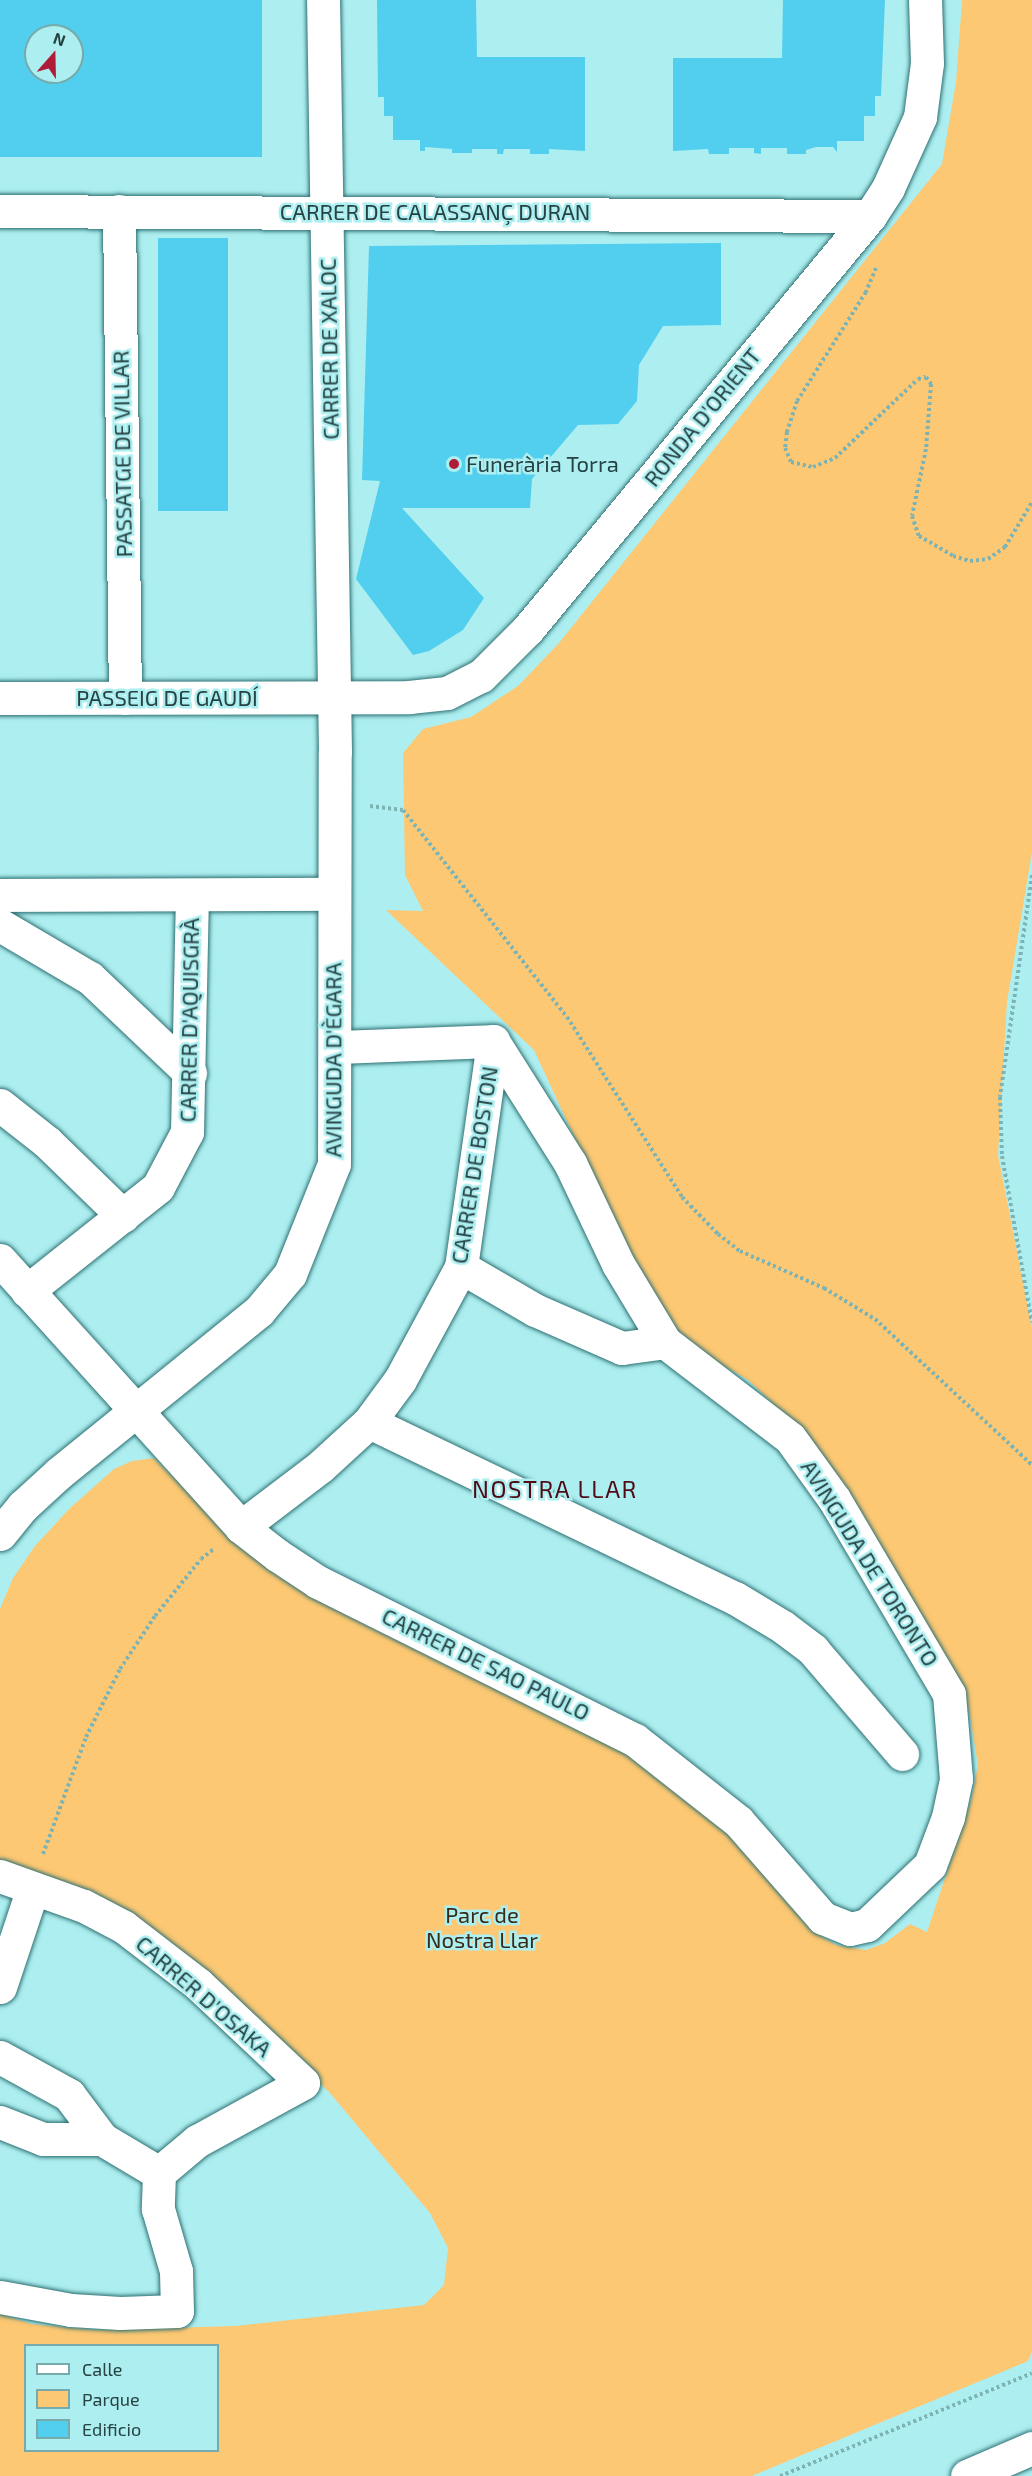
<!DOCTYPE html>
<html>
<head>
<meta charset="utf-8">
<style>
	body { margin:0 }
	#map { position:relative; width:1032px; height:2476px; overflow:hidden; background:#adeff1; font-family:"Exo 2",sans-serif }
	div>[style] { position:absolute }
	.green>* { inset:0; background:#fdc873 }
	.building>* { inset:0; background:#52ceef; transform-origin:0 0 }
	.path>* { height:4px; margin-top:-2px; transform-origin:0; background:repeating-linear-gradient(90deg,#7eb3b4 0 3px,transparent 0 6px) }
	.roads { filter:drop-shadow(0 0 2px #2e7072) drop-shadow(0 0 2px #2e7072) }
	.minor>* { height:33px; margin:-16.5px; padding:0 16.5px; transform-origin:16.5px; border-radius:16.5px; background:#fff }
	.dots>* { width:16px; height:16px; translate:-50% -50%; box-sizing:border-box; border:3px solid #adeff1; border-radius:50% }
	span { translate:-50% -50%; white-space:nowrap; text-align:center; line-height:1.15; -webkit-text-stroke:5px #adeff1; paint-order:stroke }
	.street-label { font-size:22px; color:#274243 }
	.poi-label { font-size:22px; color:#274243 }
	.left { translate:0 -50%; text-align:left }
	.park-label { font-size:22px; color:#382c19 }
	.neighbourhood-label { font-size:24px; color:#500a16; letter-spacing:1.5px }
	.legend { position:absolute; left:24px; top:2344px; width:195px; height:108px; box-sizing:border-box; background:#adeff1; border:2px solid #77aaab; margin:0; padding:8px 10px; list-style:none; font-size:18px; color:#274243 }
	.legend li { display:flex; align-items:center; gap:12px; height:30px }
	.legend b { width:30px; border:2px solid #77aaab }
	.north { position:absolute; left:24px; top:24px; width:60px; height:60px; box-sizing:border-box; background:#adeff1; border:2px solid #77aaab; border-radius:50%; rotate:20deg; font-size:16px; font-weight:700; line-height:24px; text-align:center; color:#274243 }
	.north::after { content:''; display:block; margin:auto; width:21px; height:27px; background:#b01c37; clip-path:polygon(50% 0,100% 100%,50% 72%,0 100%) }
</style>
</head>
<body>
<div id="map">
	<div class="green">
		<i style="clip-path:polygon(evenodd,962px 0,1032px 0,1032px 852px,1007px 1002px,998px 1155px,1032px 1328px,1032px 2352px,1028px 2361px,752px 2476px,0 2476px,0 2314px,32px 2324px,95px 2330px,235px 2326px,424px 2305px,444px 2285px,448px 2248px,430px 2213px,330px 2093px,214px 1983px,0 1863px,0 1609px,13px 1578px,35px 1546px,69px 1509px,114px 1469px,132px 1461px,154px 1458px,238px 1542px,610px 1739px,686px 1796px,732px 1838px,821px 1936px,836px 1945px,866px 1950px,885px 1943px,910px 1924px,927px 1932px,971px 1800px,978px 1765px,969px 1711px,960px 1690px,789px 1419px,748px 1380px,701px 1353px,673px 1327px,631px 1260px,534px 1050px,386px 910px,423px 911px,405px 875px,403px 753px,423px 729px,471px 717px,518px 686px,559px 643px,942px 164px,956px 82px,962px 0,26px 2346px,218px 2346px,218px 2450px,26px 2450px,26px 2346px)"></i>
	</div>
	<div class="building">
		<i style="clip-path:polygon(evenodd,0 0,262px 0,262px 157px,0 157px,0 0,36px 36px,72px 36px,72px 72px,36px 72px,36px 36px)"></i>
		<i style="clip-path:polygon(377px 0,476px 0,477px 57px,585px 57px,585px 151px,549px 149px,549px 154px,530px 154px,530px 149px,504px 149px,503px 154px,497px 154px,497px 149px,472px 149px,472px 153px,452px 153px,452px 149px,425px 147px,425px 151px,420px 151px,420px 140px,393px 140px,393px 116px,384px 116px,384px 97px,378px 97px)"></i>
		<i style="clip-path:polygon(783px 0,885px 0,881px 96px,875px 96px,875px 116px,864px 116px,864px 141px,837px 141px,837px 152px,833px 147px,816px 147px,806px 150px,806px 154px,787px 154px,787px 148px,761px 148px,761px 154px,754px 153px,754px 148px,729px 148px,729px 154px,709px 154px,708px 149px,673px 151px,673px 58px,782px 58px)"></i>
		<i style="left:158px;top:238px;width:70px;height:273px"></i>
		<i style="clip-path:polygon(721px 243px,721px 325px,663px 326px,639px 365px,637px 401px,618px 424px,578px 425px,532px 479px,530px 508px,402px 508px,484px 598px,463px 630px,429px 651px,413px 655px,356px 579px,380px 481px,362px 480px,369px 246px)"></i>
	</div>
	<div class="path">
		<i style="left:876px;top:268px;width:26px;rotate:113deg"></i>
		<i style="left:866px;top:292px;width:129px;rotate:122.3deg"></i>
		<i style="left:797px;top:401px;width:33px;rotate:108deg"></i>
		<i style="left:787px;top:432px;width:16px;rotate:97deg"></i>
		<i style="left:785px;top:448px;width:15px;rotate:67deg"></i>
		<i style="left:791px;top:462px;width:23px;rotate:13deg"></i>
		<i style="left:813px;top:467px;width:24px;rotate:-22deg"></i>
		<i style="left:835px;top:458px;width:115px;rotate:-43.6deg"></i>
		<i style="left:918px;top:379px;width:8px;rotate:-14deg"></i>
		<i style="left:926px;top:377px;width:9px;rotate:54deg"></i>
		<i style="left:931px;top:384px;width:65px;rotate:94.4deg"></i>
		<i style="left:926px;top:449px;width:68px;rotate:101.8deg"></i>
		<i style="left:912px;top:516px;width:21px;rotate:71deg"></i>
		<i style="left:919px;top:536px;width:39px;rotate:30deg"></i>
		<i style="left:953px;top:556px;width:18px;rotate:16deg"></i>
		<i style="left:970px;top:561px;width:18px;rotate:-6deg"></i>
		<i style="left:988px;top:559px;width:21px;rotate:-35deg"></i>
		<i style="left:1005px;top:547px;width:52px;rotate:-59deg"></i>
		<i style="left:370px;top:806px;width:33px;rotate:7deg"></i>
		<i style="left:403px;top:810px;width:264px;rotate:51.6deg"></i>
		<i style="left:567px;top:1017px;width:214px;rotate:57.4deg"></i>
		<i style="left:682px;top:1197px;width:52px;rotate:45.8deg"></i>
		<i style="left:718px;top:1234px;width:28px;rotate:38deg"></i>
		<i style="left:740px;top:1251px;width:92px;rotate:23.8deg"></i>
		<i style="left:824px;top:1288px;width:60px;rotate:31.3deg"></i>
		<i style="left:875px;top:1319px;width:214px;rotate:42.9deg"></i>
		<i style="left:1032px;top:875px;width:224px;rotate:98.2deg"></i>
		<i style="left:1000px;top:1097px;width:59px;rotate:88.1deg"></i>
		<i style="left:1002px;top:1156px;width:169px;rotate:79.8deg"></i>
		<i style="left:43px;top:1854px;width:125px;rotate:-69.8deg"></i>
		<i style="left:86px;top:1737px;width:76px;rotate:-63.4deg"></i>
		<i style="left:120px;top:1669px;width:64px;rotate:-56.6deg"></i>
		<i style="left:155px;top:1616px;width:73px;rotate:-51.1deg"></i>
		<i style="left:201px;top:1559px;width:18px;rotate:-38deg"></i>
		<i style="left:780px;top:2476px;width:272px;rotate:-22.2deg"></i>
	</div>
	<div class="roads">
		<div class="minor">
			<i style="left:0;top:211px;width:870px;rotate:0.33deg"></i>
			<i style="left:119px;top:211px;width:487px;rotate:89.3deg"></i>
			<i style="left:0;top:698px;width:409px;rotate:-0.1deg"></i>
			<i style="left:409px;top:697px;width:38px;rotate:-6deg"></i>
			<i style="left:447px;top:693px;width:38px;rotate:-27deg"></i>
			<i style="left:481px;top:676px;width:66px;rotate:-45deg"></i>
			<i style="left:528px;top:629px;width:536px;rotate:-50.37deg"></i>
			<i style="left:870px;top:216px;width:33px;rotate:-57deg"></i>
			<i style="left:888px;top:188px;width:78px;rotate:-65.7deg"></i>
			<i style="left:920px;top:117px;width:54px;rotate:-82.6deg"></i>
			<i style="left:927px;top:63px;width:63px;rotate:-91.8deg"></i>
			<i style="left:0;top:895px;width:332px;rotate:-0.2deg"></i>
			<i style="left:0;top:925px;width:104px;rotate:30.5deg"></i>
			<i style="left:90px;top:978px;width:138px;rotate:43.5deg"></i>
			<i style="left:0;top:1105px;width:60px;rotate:38.2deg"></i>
			<i style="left:47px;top:1142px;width:106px;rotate:44.2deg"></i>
			<i style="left:0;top:1260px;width:360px;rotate:47.9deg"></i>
			<i style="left:241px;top:1527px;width:46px;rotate:37.9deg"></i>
			<i style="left:277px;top:1555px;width:49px;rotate:33.4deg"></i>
			<i style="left:318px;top:1582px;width:354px;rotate:26.5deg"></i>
			<i style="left:635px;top:1740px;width:131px;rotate:38.2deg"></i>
			<i style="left:738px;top:1821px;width:129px;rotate:48.8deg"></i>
			<i style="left:823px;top:1918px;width:29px;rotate:22deg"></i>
			<i style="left:850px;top:1929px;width:17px;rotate:-13deg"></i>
			<i style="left:867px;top:1925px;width:87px;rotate:-43.6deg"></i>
			<i style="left:930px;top:1865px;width:51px;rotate:-69.4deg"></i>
			<i style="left:948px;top:1817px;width:39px;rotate:-78deg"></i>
			<i style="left:956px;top:1779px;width:85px;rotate:-94.7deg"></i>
			<i style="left:949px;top:1694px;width:226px;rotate:-120.5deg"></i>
			<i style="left:834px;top:1499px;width:75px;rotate:-125.8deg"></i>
			<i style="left:790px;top:1438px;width:158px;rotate:-142.5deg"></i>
			<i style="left:665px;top:1342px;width:91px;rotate:-121.1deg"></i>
			<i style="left:618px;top:1264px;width:112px;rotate:-115.4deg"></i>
			<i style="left:570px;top:1163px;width:144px;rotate:-122.3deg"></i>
			<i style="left:493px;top:1041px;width:157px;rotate:177.8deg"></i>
			<i style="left:461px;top:1267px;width:86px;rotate:30.2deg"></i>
			<i style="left:535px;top:1310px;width:95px;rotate:23.6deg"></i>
			<i style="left:622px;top:1348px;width:43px;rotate:-7.9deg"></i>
			<i style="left:27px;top:1291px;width:167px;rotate:-38.4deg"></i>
			<i style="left:158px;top:1187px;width:62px;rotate:-62.2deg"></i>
			<i style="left:187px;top:1132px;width:237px;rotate:-88.8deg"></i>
			<i style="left:369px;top:1422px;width:406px;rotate:25.7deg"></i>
			<i style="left:735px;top:1598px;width:56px;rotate:31.1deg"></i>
			<i style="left:783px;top:1627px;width:38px;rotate:37deg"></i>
			<i style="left:813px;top:1650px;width:137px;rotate:49.4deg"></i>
			<i style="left:241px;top:1527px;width:101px;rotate:-37.3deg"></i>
			<i style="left:321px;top:1466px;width:65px;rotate:-42.5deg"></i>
			<i style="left:369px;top:1422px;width:52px;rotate:-53.6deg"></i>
			<i style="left:400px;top:1380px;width:128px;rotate:-61.6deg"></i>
			<i style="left:461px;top:1267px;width:228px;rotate:-81.9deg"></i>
			<i style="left:0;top:1534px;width:36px;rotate:-51deg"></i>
			<i style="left:23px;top:1506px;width:49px;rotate:-42.5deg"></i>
			<i style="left:59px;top:1473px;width:257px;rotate:-39deg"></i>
			<i style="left:259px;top:1311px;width:48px;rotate:-50deg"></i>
			<i style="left:290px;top:1274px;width:118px;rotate:-68.2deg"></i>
			<i style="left:334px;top:1164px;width:412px;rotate:-89.9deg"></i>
			<i style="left:335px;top:752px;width:752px;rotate:-90.91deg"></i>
			<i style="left:0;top:1876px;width:89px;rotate:19.7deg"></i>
			<i style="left:84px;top:1906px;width:45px;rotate:27.7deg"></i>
			<i style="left:124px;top:1927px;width:93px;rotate:37.6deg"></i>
			<i style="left:198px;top:1984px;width:144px;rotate:43.3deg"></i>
			<i style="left:303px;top:2083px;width:121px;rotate:151.3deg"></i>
			<i style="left:197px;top:2141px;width:50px;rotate:139.9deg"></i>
			<i style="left:159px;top:2173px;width:36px;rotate:92deg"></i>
			<i style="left:158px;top:2209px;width:65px;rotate:73.8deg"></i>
			<i style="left:176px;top:2271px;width:40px;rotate:88.6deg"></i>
			<i style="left:177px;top:2311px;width:57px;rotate:178deg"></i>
			<i style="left:120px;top:2313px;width:49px;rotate:-176.5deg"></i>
			<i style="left:71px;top:2310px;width:72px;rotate:-169.6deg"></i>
			<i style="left:0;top:1987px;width:104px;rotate:-71.6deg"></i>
			<i style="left:0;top:2057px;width:79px;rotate:28.8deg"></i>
			<i style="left:69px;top:2095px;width:55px;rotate:53.1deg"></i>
			<i style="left:102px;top:2139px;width:66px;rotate:30.8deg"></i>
			<i style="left:0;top:2122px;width:46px;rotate:21.6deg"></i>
			<i style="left:43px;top:2139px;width:59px"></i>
			<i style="left:967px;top:2476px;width:71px;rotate:-23.3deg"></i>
		</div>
	</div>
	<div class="dots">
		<i style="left:454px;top:464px;background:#b01c37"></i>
	</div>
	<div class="street-label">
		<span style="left:435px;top:212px">CARRER DE CALASSANÇ DURAN</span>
		<span style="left:329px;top:349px;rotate:-91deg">CARRER DE XALOC</span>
		<span style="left:702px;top:417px;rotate:-51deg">RONDA D'ORIENT</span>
		<span style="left:122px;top:454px;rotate:-91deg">PASSATGE DE VILLAR</span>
		<span style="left:167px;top:698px">PASSEIG DE GAUDÍ</span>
		<span style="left:189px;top:1020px;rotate:-89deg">CARRER D'AQUISGRÀ</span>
		<span style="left:333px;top:1060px;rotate:-90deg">AVINGUDA D'ÈGARA</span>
		<span style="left:474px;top:1165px;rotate:-81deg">CARRER DE BOSTON</span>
		<span style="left:870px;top:1563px;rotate:58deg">AVINGUDA DE TORONTO</span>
		<span style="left:486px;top:1664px;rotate:26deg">CARRER DE SAO PAULO</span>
		<span style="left:204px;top:1996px;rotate:41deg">CARRER D'OSAKA</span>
	</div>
	<div class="poi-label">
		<span class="left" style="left:466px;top:464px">Funerària Torra</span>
	</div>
	<div class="park-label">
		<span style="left:482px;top:1927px">Parc de<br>Nostra Llar</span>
	</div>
	<div class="neighbourhood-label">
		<span style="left:555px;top:1489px">NOSTRA LLAR</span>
	</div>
	<ul class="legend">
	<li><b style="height:8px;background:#fff"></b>Calle</li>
	<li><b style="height:16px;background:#fdc873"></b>Parque</li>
	<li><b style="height:16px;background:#52ceef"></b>Edificio</li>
	</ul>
	<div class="north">N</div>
</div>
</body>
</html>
